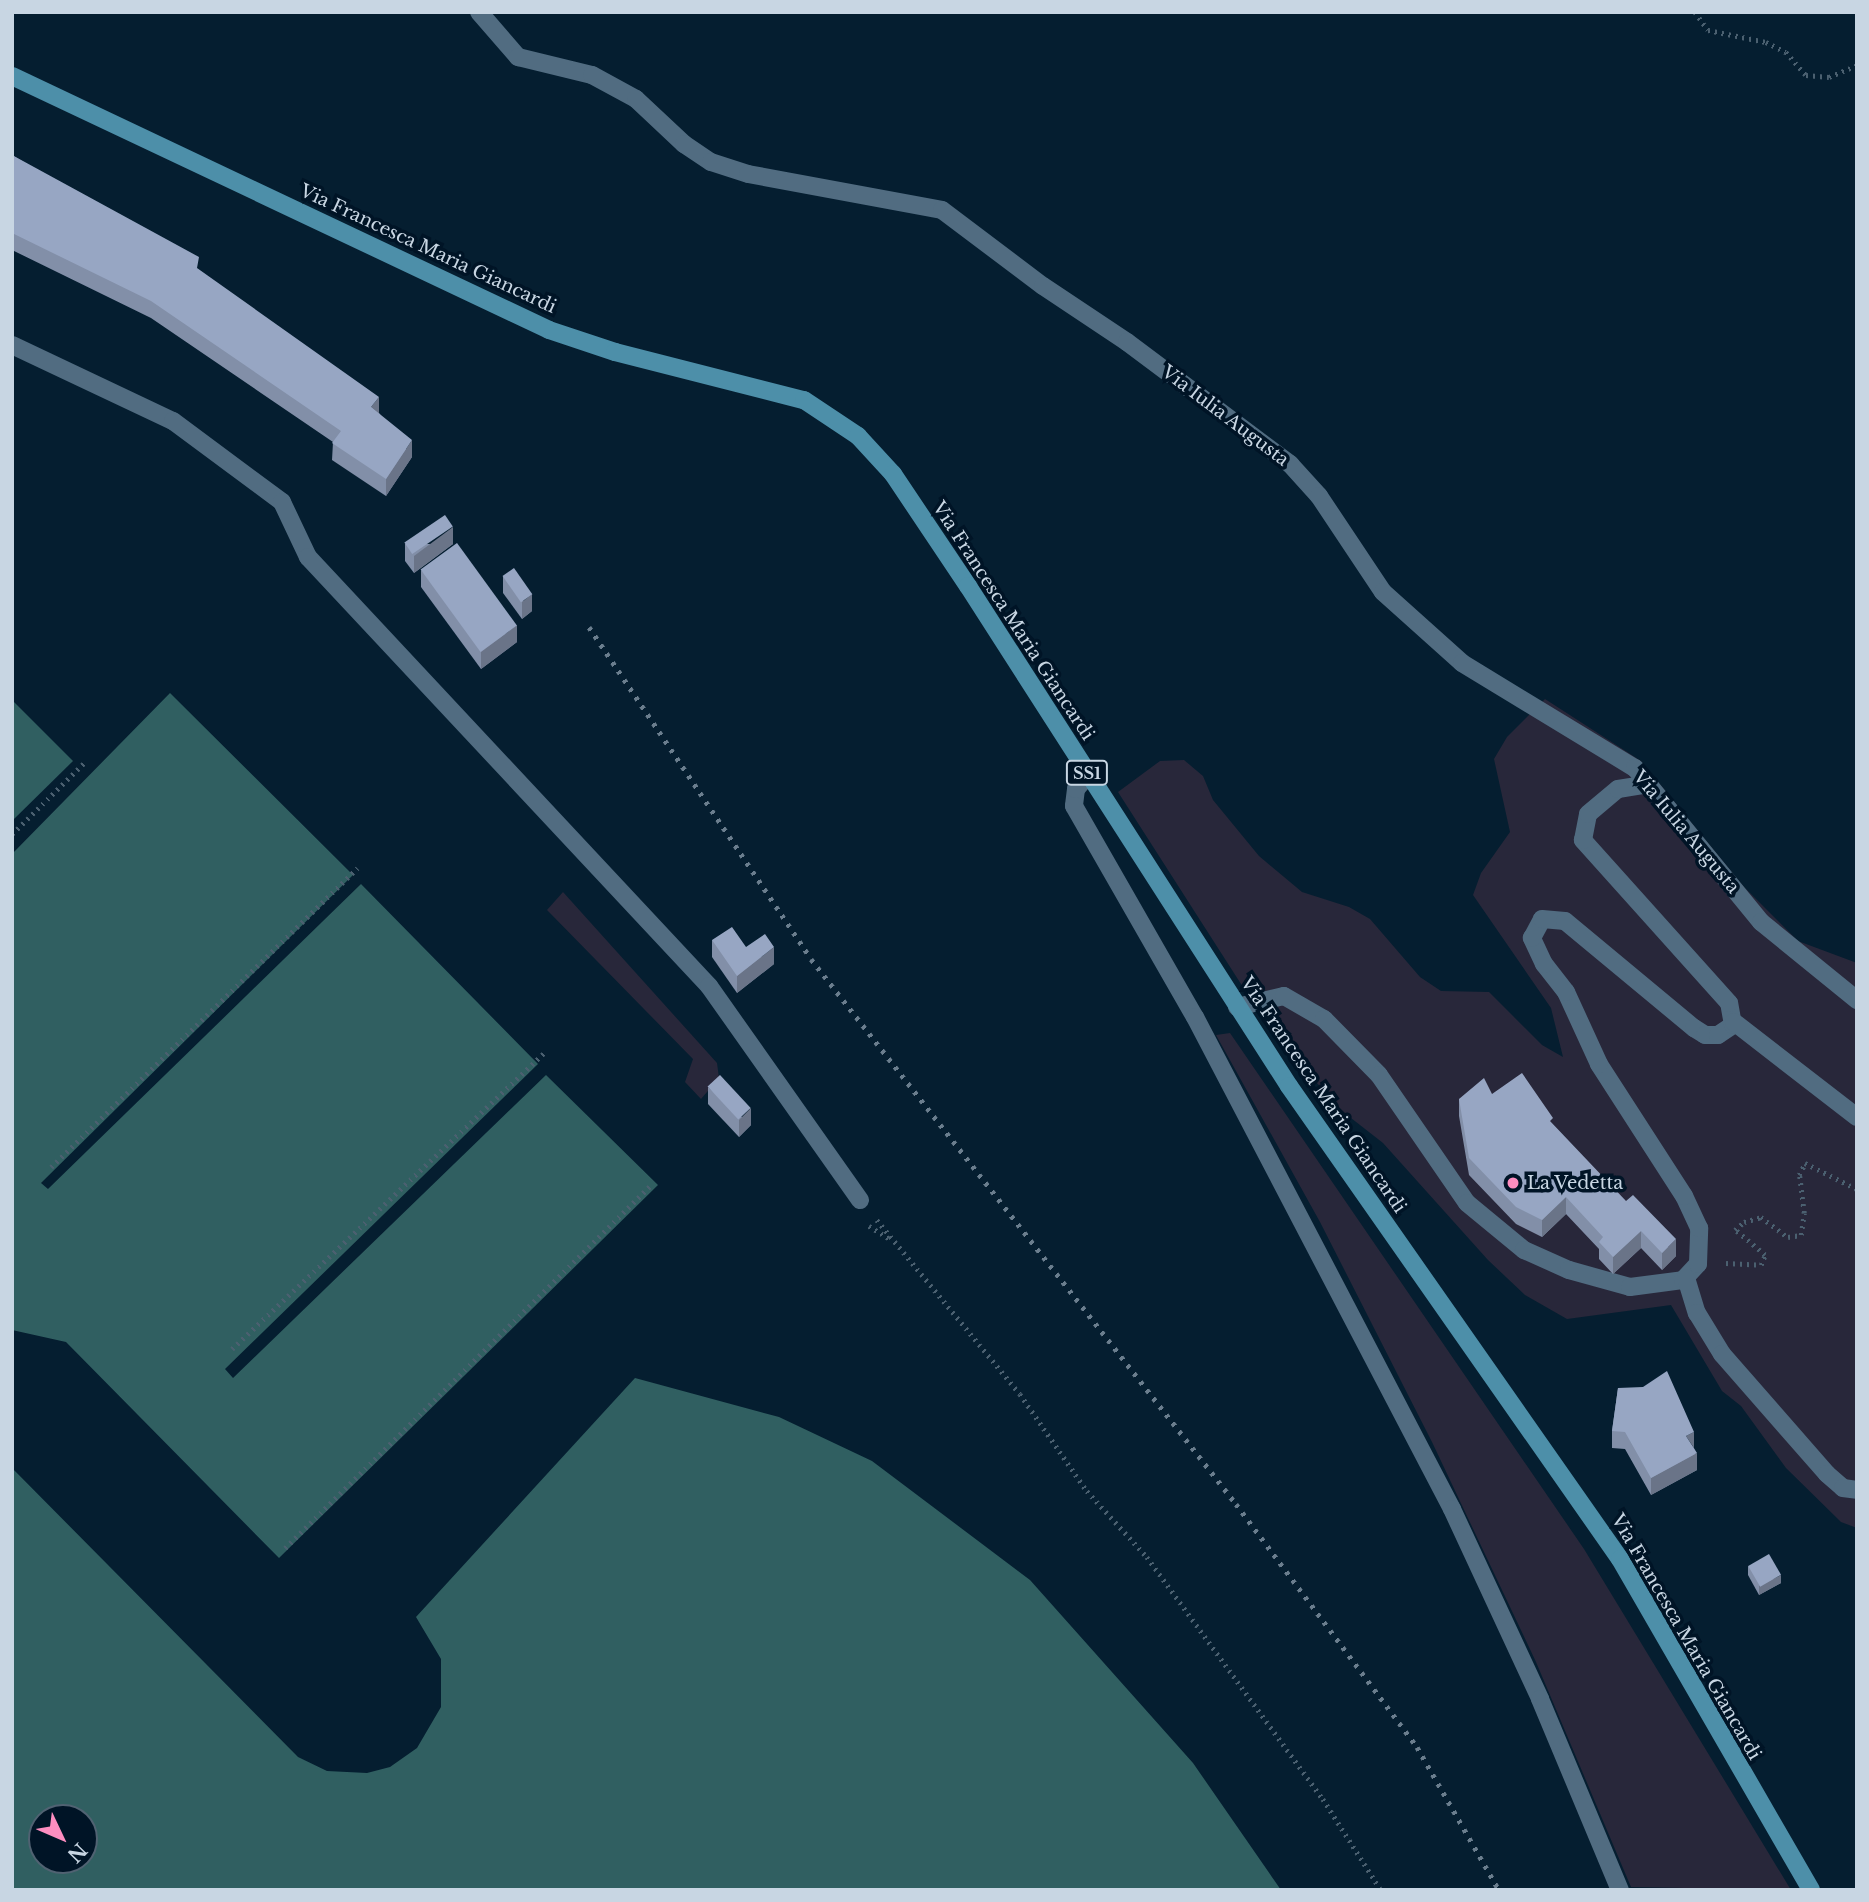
<!DOCTYPE html>
<html>
<head>
<meta charset="utf-8">
<style>
	body { margin:0 }
	#map { position:relative; width:1869px; height:1902px; overflow:hidden; background:#051e30; font-family:"Libre Baskerville",serif }
	div>[style] { position:absolute }
	.green>* { inset:0; background:#28273a }
	.water>* { inset:0; background:#305f61 }
	.path>* { height:4.5px; margin-top:-2.25px; transform-origin:0; background:repeating-linear-gradient(90deg,#4b6070 0 2px,transparent 0 7px) }
	.lane>* { height:18px; margin:-9px; padding:0 9px; transform-origin:9px; border-radius:9px; background:#516c81 }
	.street>* { height:18px; margin:-9px; padding:0 9px; transform-origin:9px; border-radius:9px; background:#516c81 }
	.primary>* { height:18px; margin:-9px; padding:0 9px; transform-origin:9px; border-radius:9px; background:#4d8fa9 }
	.rail>* { height:5px; margin-top:-2.5px; transform-origin:0; background:repeating-linear-gradient(90deg,#6b7e8e 0 3.5px,transparent 0 10.5px) }
	.wall>* { inset:0; background:#828fa8 }
	.shaded-wall>* { inset:0; background:#6a7488 }
	.building>* { inset:0; background:#97a6c3; transform-origin:0 0 }
	.dots>* { width:19px; height:19px; translate:-50% -50%; box-sizing:border-box; border:4px solid #001426; border-radius:50% }
	span { translate:-50% -50%; white-space:nowrap; text-align:center; line-height:1.15; -webkit-text-stroke:7px #001426; paint-order:stroke }
	.shield-label span { padding:2px 5px; background:#001426; border:2px solid; border-radius:5px; -webkit-text-stroke-width:0 }
	.shield-label { font-size:16px; color:#c8d6e3; font-weight:700 }
	.street-label { font-size:18px; color:#c8d6e3 }
	.poi-label { font-size:18px; color:#c8d6e3 }
	.left { translate:0 -50%; text-align:left }
	.frame { position:absolute; inset:0; border:14px solid #c8d6e3; pointer-events:none }
	.north { position:absolute; left:28px; top:1804px; width:70px; height:70px; box-sizing:border-box; background:#001426; border:2px solid #506272; border-radius:50%; rotate:134deg; font-size:19px; font-weight:700; line-height:28px; text-align:center; color:#c8d6e3 }
	.north::after { content:''; display:block; margin:auto; width:24px; height:32px; background:#fd8ec0; clip-path:polygon(50% 0,100% 100%,50% 72%,0 100%) }
</style>
</head>
<body>
<div id="map">
	<div class="green">
		<i style="clip-path:polygon(1545px 699px,1641px 761px,1744px 887px,1798px 941px,1857px 963px,1857px 1528px,1841px 1522px,1786px 1468px,1741px 1406px,1722px 1391px,1671px 1305px,1567px 1319px,1525px 1295px,1488px 1260px,1383px 1143px,1342px 1111px,1273px 1034px,1118px 792px,1160px 761px,1184px 760px,1203px 776px,1213px 800px,1259px 856px,1302px 892px,1349px 907px,1370px 919px,1420px 977px,1441px 991px,1489px 992px,1542px 1045px,1563px 1057px,1551px 1008px,1473px 895px,1481px 873px,1510px 832px,1494px 759px,1507px 737px)"></i>
		<i style="clip-path:polygon(563px 892px,717px 1063px,719px 1078px,701px 1099px,685px 1082px,693px 1059px,547px 910px)"></i>
		<i style="clip-path:polygon(1230px 1033px,1584px 1549px,1791px 1890px,1631px 1887px,1536px 1662px,1432px 1442px,1320px 1222px,1216px 1035px)"></i>
	</div>
	<div class="water">
		<i style="clip-path:polygon(170px 693px,353px 875px,41px 1183px,48px 1189px,361px 884px,538px 1064px,225px 1369px,233px 1378px,546px 1075px,658px 1185px,279px 1558px,66px 1342px,12px 1330px,12px 854px)"></i>
		<i style="clip-path:polygon(12px 700px,73px 761px,12px 821px)"></i>
		<i style="clip-path:polygon(evenodd,635px 1378px,779px 1417px,872px 1461px,1030px 1580px,1193px 1763px,1281px 1890px,12px 1890px,12px 1468px,298px 1757px,327px 1771px,367px 1773px,390px 1767px,417px 1748px,441px 1707px,441px 1659px,416px 1617px,635px 1378px,42px 1818px,84px 1818px,84px 1860px,42px 1860px,42px 1818px)"></i>
	</div>
	<div class="path">
		<i style="left:1695px;top:12px;width:22px;rotate:54deg"></i>
		<i style="left:1708px;top:30px;width:59px;rotate:11.7deg"></i>
		<i style="left:1766px;top:42px;width:22px;rotate:27deg"></i>
		<i style="left:1786px;top:52px;width:30px;rotate:49deg"></i>
		<i style="left:1806px;top:75px;width:23px;rotate:5deg"></i>
		<i style="left:1829px;top:77px;width:30px;rotate:-23deg"></i>
		<i style="left:12px;top:834px;width:101px;rotate:-44.6deg"></i>
		<i style="left:51px;top:1167px;width:428px;rotate:-44.3deg"></i>
		<i style="left:877px;top:1220px;width:225px;rotate:50.6deg"></i>
		<i style="left:1020px;top:1394px;width:118px;rotate:55.4deg"></i>
		<i style="left:1087px;top:1491px;width:89px;rotate:47.7deg"></i>
		<i style="left:1147px;top:1557px;width:299px;rotate:54deg"></i>
		<i style="left:1323px;top:1799px;width:108px;rotate:57.5deg"></i>
		<i style="left:869px;top:1226px;width:26px;rotate:32deg"></i>
		<i style="left:1726px;top:1263px;width:35px;rotate:3deg"></i>
		<i style="left:1761px;top:1265px;width:11px;rotate:-68deg"></i>
		<i style="left:1765px;top:1255px;width:39px;rotate:-140deg"></i>
		<i style="left:1735px;top:1230px;width:12px;rotate:-42deg"></i>
		<i style="left:1744px;top:1222px;width:18px;rotate:-16deg"></i>
		<i style="left:1761px;top:1217px;width:34px;rotate:37deg"></i>
		<i style="left:1788px;top:1237px;width:13px;rotate:-9deg"></i>
		<i style="left:1801px;top:1235px;width:22px;rotate:-82deg"></i>
		<i style="left:1804px;top:1213px;width:38px;rotate:-97deg"></i>
		<i style="left:1799px;top:1175px;width:13px;rotate:-63deg"></i>
		<i style="left:1805px;top:1163px;width:58px;rotate:26.6deg"></i>
		<i style="left:232px;top:1349px;width:431px;rotate:-43.5deg"></i>
		<i style="left:285px;top:1548px;width:517px;rotate:-44.76deg"></i>
	</div>
	<div class="lane">
		<i style="left:12px;top:345px;width:178px;rotate:25.3deg"></i>
		<i style="left:173px;top:421px;width:136px;rotate:36.6deg"></i>
		<i style="left:282px;top:502px;width:61px;rotate:64.7deg"></i>
		<i style="left:308px;top:557px;width:587px;rotate:46.93deg"></i>
		<i style="left:709px;top:986px;width:262px;rotate:54.8deg"></i>
		<i style="left:1076px;top:789px;width:17px;rotate:97deg"></i>
		<i style="left:1074px;top:806px;width:243px;rotate:60.2deg"></i>
		<i style="left:1195px;top:1017px;width:555px;rotate:62.42deg"></i>
		<i style="left:1452px;top:1509px;width:209px;rotate:65.1deg"></i>
		<i style="left:1540px;top:1699px;width:207px;rotate:67.3deg"></i>
	</div>
	<div class="street">
		<i style="left:479px;top:12px;width:60px;rotate:49.1deg"></i>
		<i style="left:518px;top:57px;width:76px;rotate:13.7deg"></i>
		<i style="left:592px;top:75px;width:50px;rotate:28.6deg"></i>
		<i style="left:636px;top:99px;width:66px;rotate:43.2deg"></i>
		<i style="left:684px;top:144px;width:32px;rotate:34deg"></i>
		<i style="left:711px;top:162px;width:39px;rotate:18deg"></i>
		<i style="left:748px;top:174px;width:197px;rotate:10.5deg"></i>
		<i style="left:942px;top:210px;width:126px;rotate:37deg"></i>
		<i style="left:1043px;top:286px;width:101px;rotate:33.7deg"></i>
		<i style="left:1127px;top:342px;width:204px;rotate:36.8deg"></i>
		<i style="left:1290px;top:464px;width:43px;rotate:47.8deg"></i>
		<i style="left:1319px;top:496px;width:115px;rotate:56.3deg"></i>
		<i style="left:1383px;top:592px;width:106px;rotate:41.9deg"></i>
		<i style="left:1462px;top:663px;width:202px;rotate:31.3deg"></i>
		<i style="left:1635px;top:768px;width:199px;rotate:50.7deg"></i>
		<i style="left:1761px;top:922px;width:124px;rotate:39.1deg"></i>
		<i style="left:1076px;top:789px;width:18px;rotate:-49deg"></i>
		<i style="left:1237px;top:1007px;width:48px;rotate:-13.2deg"></i>
		<i style="left:1284px;top:996px;width:46px;rotate:29.9deg"></i>
		<i style="left:1324px;top:1019px;width:78px;rotate:45.5deg"></i>
		<i style="left:1379px;top:1075px;width:155px;rotate:55.5deg"></i>
		<i style="left:1467px;top:1203px;width:74px;rotate:39.5deg"></i>
		<i style="left:1524px;top:1250px;width:49px;rotate:24deg"></i>
		<i style="left:1569px;top:1270px;width:63px;rotate:15.6deg"></i>
		<i style="left:1630px;top:1287px;width:53px;rotate:-7.5deg"></i>
		<i style="left:1683px;top:1280px;width:22px;rotate:-47deg"></i>
		<i style="left:1698px;top:1264px;width:36px;rotate:-88deg"></i>
		<i style="left:1699px;top:1228px;width:35px;rotate:-115deg"></i>
		<i style="left:1684px;top:1196px;width:157px;rotate:-122.8deg"></i>
		<i style="left:1599px;top:1064px;width:79px;rotate:-114.6deg"></i>
		<i style="left:1566px;top:992px;width:36px;rotate:-128deg"></i>
		<i style="left:1544px;top:964px;width:29px;rotate:-115deg"></i>
		<i style="left:1532px;top:938px;width:21px;rotate:-62deg"></i>
		<i style="left:1542px;top:919px;width:23px;rotate:5deg"></i>
		<i style="left:1565px;top:921px;width:168px;rotate:39.7deg"></i>
		<i style="left:1694px;top:1028px;width:13px;rotate:32deg"></i>
		<i style="left:1705px;top:1035px;width:13px"></i>
		<i style="left:1718px;top:1035px;width:18px;rotate:-34deg"></i>
		<i style="left:1733px;top:1025px;width:22px;rotate:-100deg"></i>
		<i style="left:1729px;top:1003px;width:219px;rotate:-131.9deg"></i>
		<i style="left:1583px;top:840px;width:26px;rotate:-79deg"></i>
		<i style="left:1588px;top:814px;width:39px;rotate:-40deg"></i>
		<i style="left:1618px;top:789px;width:31px;rotate:-9deg"></i>
		<i style="left:1734px;top:1022px;width:155px;rotate:37.7deg"></i>
		<i style="left:1686px;top:1278px;width:37px;rotate:73deg"></i>
		<i style="left:1697px;top:1313px;width:48px;rotate:58.6deg"></i>
		<i style="left:1722px;top:1354px;width:159px;rotate:48.8deg"></i>
		<i style="left:1827px;top:1474px;width:21px;rotate:41deg"></i>
		<i style="left:1843px;top:1488px;width:14px;rotate:8deg"></i>
	</div>
	<div class="primary">
		<i style="left:12px;top:76px;width:594px;rotate:25.31deg"></i>
		<i style="left:549px;top:330px;width:70px;rotate:18.4deg"></i>
		<i style="left:615px;top:352px;width:195px;rotate:14.3deg"></i>
		<i style="left:804px;top:400px;width:65px;rotate:33.7deg"></i>
		<i style="left:858px;top:436px;width:52px;rotate:47.4deg"></i>
		<i style="left:893px;top:474px;width:135px;rotate:56.2deg"></i>
		<i style="left:968px;top:586px;width:594px;rotate:57.3deg"></i>
		<i style="left:1289px;top:1086px;width:577px;rotate:55.02deg"></i>
		<i style="left:1620px;top:1559px;width:382px;rotate:60deg"></i>
	</div>
	<div class="rail">
		<i style="left:589px;top:627px;width:399px;rotate:56.2deg"></i>
		<i style="left:811px;top:959px;width:691px;rotate:52.05deg"></i>
		<i style="left:1236px;top:1504px;width:303px;rotate:53.3deg"></i>
		<i style="left:1417px;top:1747px;width:165px;rotate:60.2deg"></i>
	</div>
	<div class="wall">
		<i style="clip-path:polygon(12px 155px,199px 270px,379px 413px,412px 457px,386px 496px,332px 460px,333px 442px,151px 318px,12px 250px)"></i>
		<i style="clip-path:polygon(405px 544px,453px 544px,414px 573px,405px 561px)"></i>
		<i style="clip-path:polygon(421px 570px,517px 642px,481px 669px,421px 587px)"></i>
		<i style="clip-path:polygon(503px 576px,532px 611px,522px 619px,503px 593px)"></i>
		<i style="clip-path:polygon(712px 940px,746px 947px,774px 964px,737px 993px,712px 957px)"></i>
		<i style="clip-path:polygon(708px 1087px,751px 1125px,739px 1137px,708px 1104px)"></i>
		<i style="clip-path:polygon(1492px 1094px,1553px 1125px,1676px 1256px,1662px 1270px,1641px 1248px,1613px 1274px,1599px 1259px,1599px 1249px,1566px 1214px,1542px 1237px,1516px 1224px,1469px 1175px,1459px 1116px,1459px 1099px)"></i>
		<i style="clip-path:polygon(1618px 1388px,1694px 1448px,1697px 1470px,1651px 1495px,1625px 1449px,1612px 1448px,1612px 1431px)"></i>
		<i style="clip-path:polygon(1748px 1566px,1781px 1583px,1759px 1595px,1748px 1575px)"></i>
	</div>
	<div class="shaded-wall">
		<i style="clip-path:polygon(379px 397px,379px 414px,371px 407px)"></i>
		<i style="clip-path:polygon(412px 440px,412px 457px,386px 496px,386px 479px)"></i>
		<i style="clip-path:polygon(453px 527px,453px 544px,414px 573px,414px 556px)"></i>
		<i style="clip-path:polygon(532px 594px,532px 611px,522px 619px,522px 602px)"></i>
		<i style="clip-path:polygon(517px 625px,517px 642px,481px 669px,481px 652px)"></i>
		<i style="clip-path:polygon(774px 947px,774px 964px,737px 993px,737px 976px)"></i>
		<i style="clip-path:polygon(751px 1108px,751px 1125px,739px 1137px,739px 1120px)"></i>
		<i style="clip-path:polygon(1566px 1197px,1566px 1214px,1542px 1237px,1542px 1220px)"></i>
		<i style="clip-path:polygon(1641px 1231px,1641px 1248px,1613px 1274px,1613px 1257px)"></i>
		<i style="clip-path:polygon(1676px 1239px,1676px 1256px,1662px 1270px,1662px 1253px)"></i>
		<i style="clip-path:polygon(1694px 1432px,1694px 1448px,1686px 1436px)"></i>
		<i style="clip-path:polygon(1697px 1453px,1697px 1470px,1651px 1495px,1651px 1478px)"></i>
		<i style="clip-path:polygon(1781px 1575px,1781px 1583px,1759px 1595px,1759px 1586px)"></i>
	</div>
	<div class="building">
		<i style="clip-path:polygon(12px 155px,199px 257px,197px 268px,379px 397px,371px 407px,412px 440px,386px 479px,332px 443px,341px 431px,151px 301px,12px 233px)"></i>
		<i style="left:445px;top:515px;width:14px;height:49px;rotate:56deg"></i>
		<i style="left:457px;top:543px;width:102px;height:45px;rotate:54deg"></i>
		<i style="left:514px;top:568px;width:32px;height:14px;rotate:55deg"></i>
		<i style="clip-path:polygon(732px 927px,746px 947px,765px 934px,774px 947px,737px 976px,712px 940px)"></i>
		<i style="clip-path:polygon(1522px 1073px,1553px 1118px,1550px 1121px,1626px 1201px,1633px 1195px,1676px 1239px,1662px 1253px,1641px 1231px,1613px 1257px,1599px 1242px,1603px 1237px,1566px 1197px,1542px 1220px,1516px 1207px,1469px 1158px,1459px 1099px,1484px 1078px,1492px 1094px)"></i>
		<i style="left:720px;top:1075px;width:45px;height:17px;rotate:47deg"></i>
		<i style="clip-path:polygon(1667px 1371px,1694px 1432px,1686px 1436px,1697px 1453px,1651px 1478px,1625px 1432px,1612px 1431px,1618px 1388px,1643px 1387px)"></i>
		<i style="left:1769px;top:1554px;width:24px;height:24px;rotate:60deg"></i>
	</div>
	<div class="dots">
		<i style="left:1513px;top:1183px;background:#fd8ec0"></i>
	</div>
	<div class="shield-label">
		<span style="left:1087px;top:773px">SS1</span>
	</div>
	<div class="street-label">
		<span style="left:428px;top:249px;rotate:25deg">Via Francesca Maria Giancardi</span>
		<span style="left:1225px;top:416px;rotate:37deg">Via Iulia Augusta</span>
		<span style="left:1013px;top:621px;rotate:57deg">Via Francesca Maria Giancardi</span>
		<span style="left:1686px;top:832px;rotate:50deg">Via Iulia Augusta</span>
		<span style="left:1323px;top:1095px;rotate:56deg">Via Francesca Maria Giancardi</span>
		<span style="left:1686px;top:1637px;rotate:60deg">Via Francesca Maria Giancardi</span>
	</div>
	<div class="poi-label">
		<span class="left" style="left:1527px;top:1183px">La Vedetta</span>
	</div>
	<div class="frame"></div>
	<div class="north">N</div>
</div>
</body>
</html>
